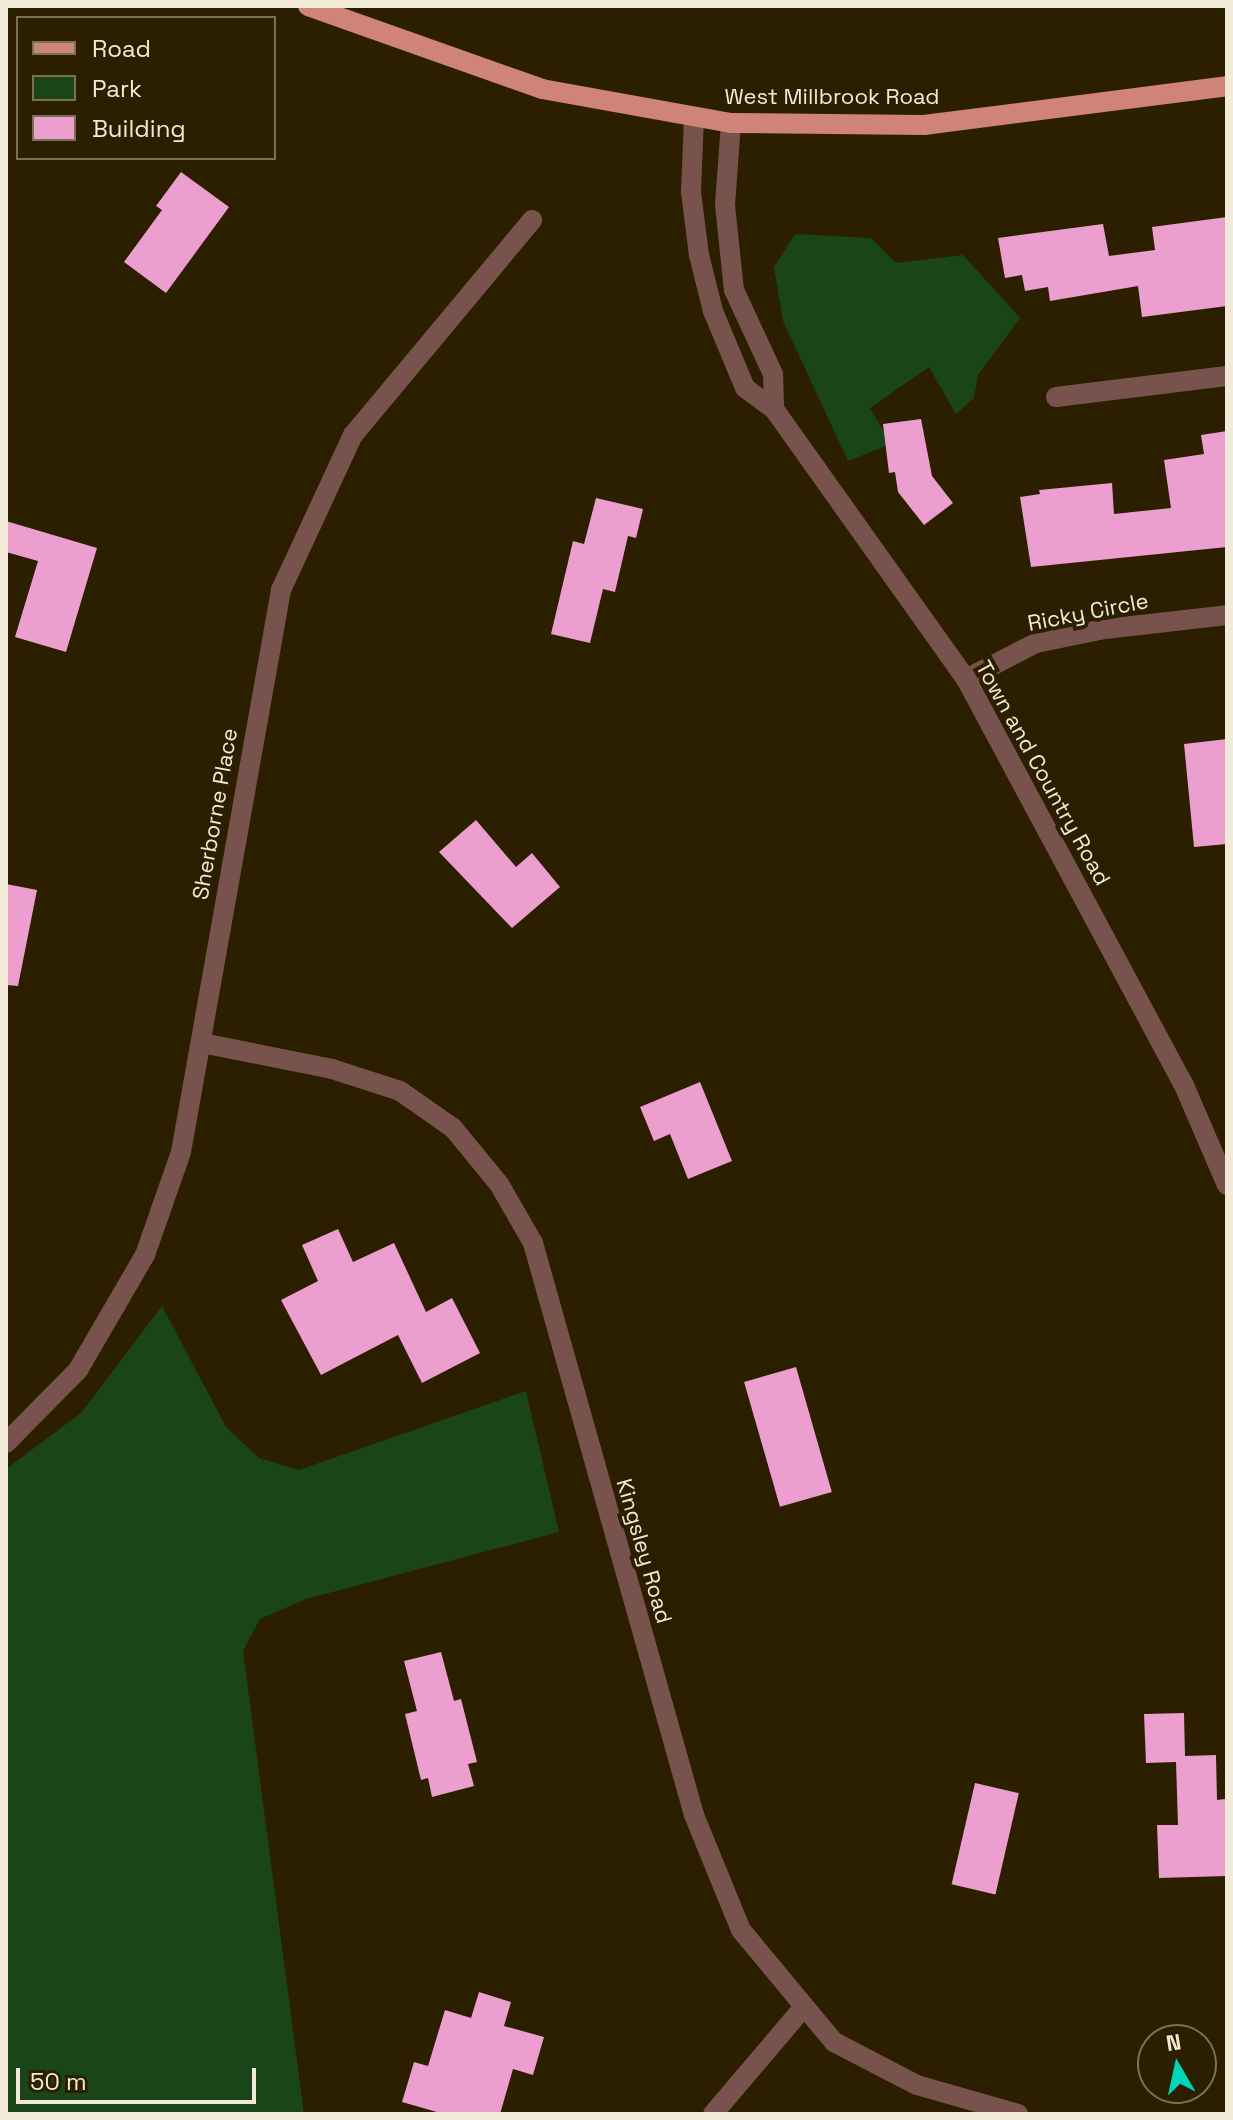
<!DOCTYPE html>
<html>
<head>
<meta charset="utf-8">
<style>
	body { margin:0 }
	#map { position:relative; width:1233px; height:2120px; overflow:hidden; background:#2b1f00; font-family:"Space Grotesk",sans-serif }
	div>[style] { position:absolute }
	.green>* { inset:0; background:#1a4519 }
	.building>* { inset:0; background:#ec9ecf; transform-origin:0 0 }
	.minor>* { height:20px; margin:-10px; padding:0 10px; transform-origin:10px; border-radius:10px; background:#78534d }
	.tertiary>* { height:20px; margin:-10px; padding:0 10px; transform-origin:10px; border-radius:10px; background:#78534d }
	.primary>* { height:20px; margin:-10px; padding:0 10px; transform-origin:10px; border-radius:10px; background:#cf8477 }
	span { translate:-50% -50%; white-space:nowrap; text-align:center; line-height:1.15; -webkit-text-stroke:8px #2b1f00; paint-order:stroke }
	.street-label { font-size:22px; color:#f2ead8 }
	.frame { position:absolute; inset:0; border:8px solid #f2ead8; pointer-events:none }
	.legend { position:absolute; left:16px; top:16px; width:260px; height:144px; box-sizing:border-box; background:#2b1f00; border:2px solid #7b7056; margin:0; padding:10px 14px; list-style:none; font-size:24px; color:#f2ead8 }
	.legend li { display:flex; align-items:center; gap:16px; height:40px }
	.legend b { width:40px; border:2px solid #7b7056 }
	.north { position:absolute; left:1137px; top:2024px; width:80px; height:80px; box-sizing:border-box; background:#2b1f00; border:2px solid #7b7056; border-radius:50%; rotate:351deg; font-size:22px; font-weight:700; line-height:32px; text-align:center; color:#f2ead8 }
	.north::after { content:''; display:block; margin:auto; width:28px; height:36px; background:#00d5b7; clip-path:polygon(50% 0,100% 100%,50% 72%,0 100%) }
	.scale { position:absolute; left:16px; top:2068px; width:240px; height:36px; box-sizing:border-box; border:4px solid #f2ead8; border-top:0; padding-left:10px; font-size:24px; line-height:28px; white-space:nowrap; color:#f2ead8; -webkit-text-stroke:6px #2b1f00; paint-order:stroke }
</style>
</head>
<body>
<div id="map">
	<div class="green">
		<i style="clip-path:polygon(795px 234px,871px 238px,896px 263px,963px 255px,1020px 318px,978px 375px,974px 398px,956px 414px,929px 367px,870px 408px,891px 444px,848px 461px,783px 321px,774px 267px)"></i>
		<i style="clip-path:polygon(162px 1306px,226px 1427px,259px 1458px,299px 1470px,526px 1391px,559px 1532px,306px 1599px,260px 1619px,243px 1651px,304px 2114px,6px 2114px,6px 1469px,81px 1413px)"></i>
	</div>
	<div class="building">
		<i style="clip-path:polygon(181px 172px,229px 207px,166px 293px,124px 262px,162px 210px,156px 206px)"></i>
		<i style="clip-path:polygon(1227px 217px,1227px 306px,1142px 317px,1138px 286px,1050px 301px,1048px 287px,1025px 291px,1022px 275px,1005px 278px,998px 238px,1103px 224px,1109px 256px,1155px 250px,1152px 227px)"></i>
		<i style="clip-path:polygon(921px 419px,932px 476px,953px 503px,924px 525px,898px 492px,895px 472px,889px 473px,883px 424px)"></i>
		<i style="clip-path:polygon(1227px 431px,1227px 547px,1031px 567px,1020px 497px,1040px 494px,1039px 490px,1112px 483px,1114px 514px,1171px 508px,1164px 460px,1204px 454px,1201px 435px)"></i>
		<i style="clip-path:polygon(596px 498px,643px 509px,636px 538px,628px 536px,615px 592px,603px 589px,590px 643px,551px 634px,573px 541px,584px 544px)"></i>
		<i style="clip-path:polygon(6px 521px,97px 548px,66px 652px,15px 637px,38px 561px,6px 552px)"></i>
		<i style="clip-path:polygon(1227px 739px,1227px 844px,1194px 847px,1184px 744px)"></i>
		<i style="clip-path:polygon(476px 820px,516px 867px,532px 853px,560px 887px,512px 928px,439px 852px)"></i>
		<i style="clip-path:polygon(6px 884px,37px 890px,18px 986px,6px 985px)"></i>
		<i style="clip-path:polygon(700px 1082px,732px 1161px,688px 1179px,670px 1134px,654px 1141px,640px 1107px)"></i>
		<i style="clip-path:polygon(338px 1229px,353px 1262px,394px 1243px,426px 1312px,452px 1298px,480px 1353px,422px 1383px,398px 1335px,321px 1375px,281px 1300px,318px 1281px,302px 1245px)"></i>
		<i style="left:796px;top:1367px;width:130px;height:54px;rotate:74deg"></i>
		<i style="clip-path:polygon(441px 1652px,454px 1701px,461px 1699px,477px 1762px,468px 1764px,474px 1786px,432px 1797px,428px 1778px,421px 1780px,405px 1714px,417px 1711px,404px 1661px)"></i>
		<i style="clip-path:polygon(1184px 1713px,1185px 1756px,1216px 1755px,1217px 1800px,1225px 1799px,1227px 1876px,1159px 1878px,1157px 1825px,1178px 1825px,1176px 1762px,1146px 1763px,1144px 1714px)"></i>
		<i style="left:975px;top:1783px;width:45px;height:104px;rotate:13deg"></i>
		<i style="clip-path:polygon(479px 1992px,511px 2002px,504px 2026px,544px 2037px,533px 2075px,513px 2069px,500px 2114px,444px 2114px,402px 2102px,414px 2062px,428px 2066px,445px 2010px,471px 2018px)"></i>
	</div>
	<div class="minor">
		<i style="left:1056px;top:397px;width:172px;rotate:-7deg"></i>
		<i style="left:966px;top:679px;width:79px;rotate:-27.2deg"></i>
		<i style="left:1036px;top:643px;width:70px;rotate:-11.5deg"></i>
		<i style="left:1105px;top:629px;width:123px;rotate:-6.5deg"></i>
		<i style="left:202px;top:1043px;width:133px;rotate:11.3deg"></i>
		<i style="left:332px;top:1069px;width:71px;rotate:17.9deg"></i>
		<i style="left:400px;top:1091px;width:65px;rotate:34.9deg"></i>
		<i style="left:453px;top:1128px;width:72px;rotate:50.6deg"></i>
		<i style="left:499px;top:1184px;width:68px;rotate:60deg"></i>
		<i style="left:533px;top:1243px;width:594px;rotate:74.28deg"></i>
		<i style="left:694px;top:1815px;width:124px;rotate:67.8deg"></i>
		<i style="left:741px;top:1930px;width:146px;rotate:50.3deg"></i>
		<i style="left:834px;top:2042px;width:93px;rotate:27.4deg"></i>
		<i style="left:917px;top:2085px;width:105px;rotate:16deg"></i>
		<i style="left:6px;top:1443px;width:103px;rotate:-45.4deg"></i>
		<i style="left:78px;top:1370px;width:133px;rotate:-59.8deg"></i>
		<i style="left:145px;top:1255px;width:109px;rotate:-70.7deg"></i>
		<i style="left:181px;top:1152px;width:571px;rotate:-79.91deg"></i>
		<i style="left:281px;top:590px;width:171px;rotate:-65.1deg"></i>
		<i style="left:353px;top:435px;width:280px;rotate:-50.2deg"></i>
		<i style="left:713px;top:2114px;width:138px;rotate:-49.7deg"></i>
	</div>
	<div class="tertiary">
		<i style="left:694px;top:117px;width:75px;rotate:92.3deg"></i>
		<i style="left:691px;top:192px;width:64px;rotate:82.8deg"></i>
		<i style="left:699px;top:255px;width:58px;rotate:76deg"></i>
		<i style="left:713px;top:311px;width:83px;rotate:67.4deg"></i>
		<i style="left:745px;top:388px;width:36px;rotate:36deg"></i>
		<i style="left:774px;top:409px;width:331px;rotate:54.6deg"></i>
		<i style="left:966px;top:679px;width:459px;rotate:61.8deg"></i>
		<i style="left:1183px;top:1083px;width:111px;rotate:66.7deg"></i>
		<i style="left:731px;top:123px;width:82px;rotate:94.2deg"></i>
		<i style="left:725px;top:205px;width:85px;rotate:84deg"></i>
		<i style="left:734px;top:290px;width:93px;rotate:65.1deg"></i>
		<i style="left:773px;top:374px;width:35px;rotate:88deg"></i>
	</div>
	<div class="primary">
		<i style="left:308px;top:6px;width:248px;rotate:19.5deg"></i>
		<i style="left:542px;top:89px;width:192px;rotate:10.2deg"></i>
		<i style="left:731px;top:123px;width:193px;rotate:0.6deg"></i>
		<i style="left:924px;top:125px;width:305px;rotate:-7.3deg"></i>
	</div>
	<div class="street-label">
		<span style="left:832px;top:97px">West Millbrook Road</span>
		<span style="left:1088px;top:612px;rotate:-11deg">Ricky Circle</span>
		<span style="left:1043px;top:773px;rotate:61deg">Town and Country Road</span>
		<span style="left:215px;top:814px;rotate:-80deg">Sherborne Place</span>
		<span style="left:644px;top:1551px;rotate:74deg">Kingsley Road</span>
	</div>
	<div class="frame"></div>
	<ul class="legend">
	<li><b style="height:10px;background:#cf8477"></b>Road</li>
	<li><b style="height:22px;background:#1a4519"></b>Park</li>
	<li><b style="height:22px;background:#ec9ecf"></b>Building</li>
	</ul>
	<div class="north">N</div>
	<div class="scale">50 m</div>
</div>
</body>
</html>
